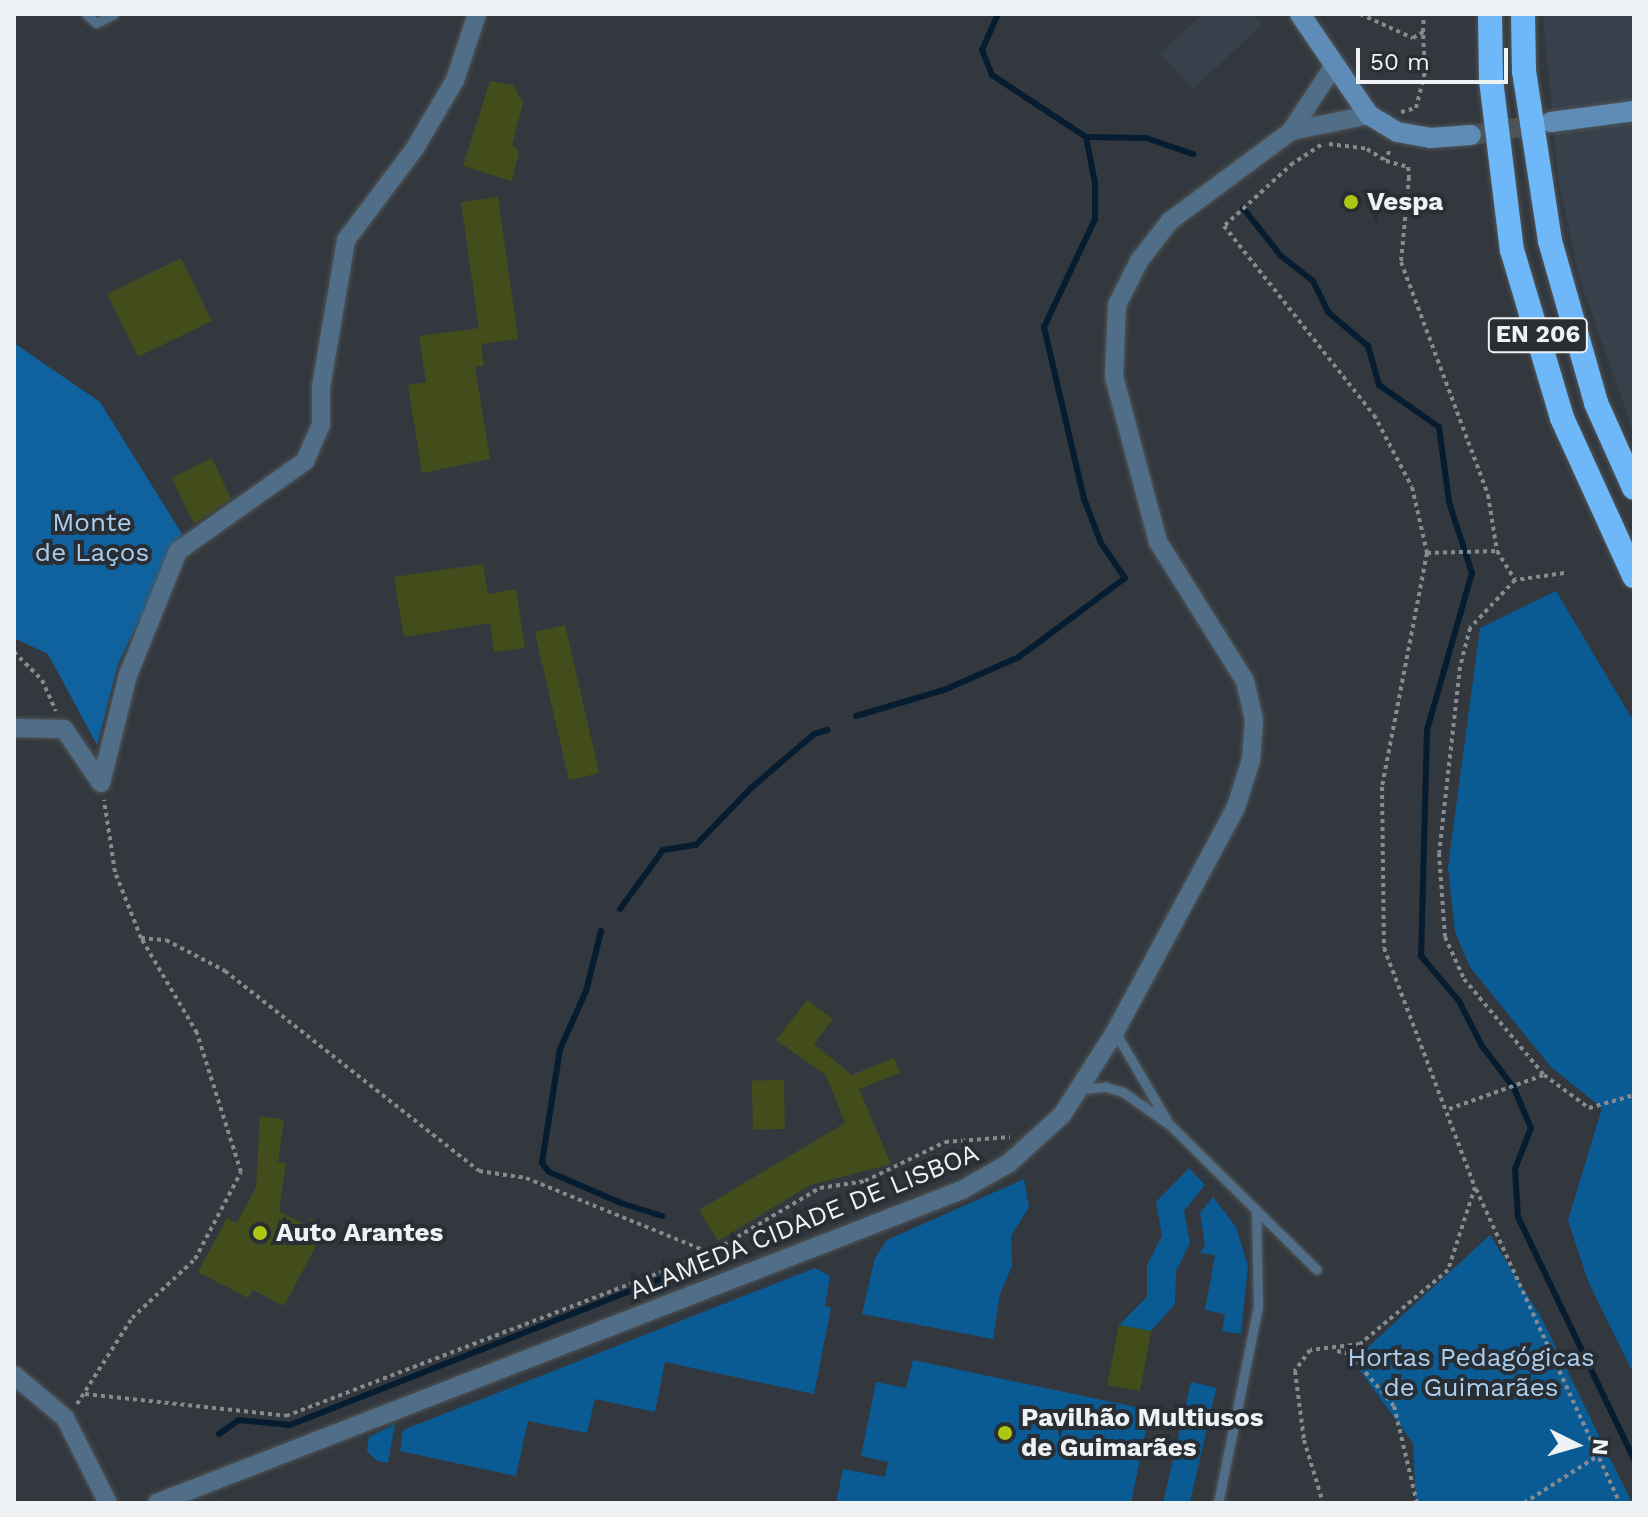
<!DOCTYPE html>
<html>
<head>
<meta charset="utf-8">
<style>
	body { margin:0 }
	#map { position:relative; width:1648px; height:1517px; overflow:hidden; background:#32383d; font-family:"Work Sans",sans-serif }
	div>[style] { position:absolute }
	.built>* { inset:0; background:#36414b }
	.green>* { inset:0; background:#0a5b94; transform-origin:0 0 }
	.forest>* { inset:0; background:#0f629e }
	.stream>* { height:6px; margin:-3px; padding:0 3px; transform-origin:3px; border-radius:3px; background:#061d31 }
	.building>* { inset:0; background:#434d1c; transform-origin:0 0 }
	.secondary-tunnel>* { height:20px; margin-top:-10px; transform-origin:0; background:repeating-linear-gradient(90deg,#4e5459 0 20px,transparent 0 30px) }
	.path>* { height:4px; margin-top:-2px; transform-origin:0; background:repeating-linear-gradient(90deg,#868b8f 0 4px,transparent 0 8px) }
	.roads { filter:drop-shadow(0 0 2px #50565a) drop-shadow(0 0 2px #50565a) }
	.lane>* { height:9px; margin:-4.5px; padding:0 4.5px; transform-origin:4.5px; border-radius:4.5px; background:#516e89 }
	.street>* { height:18px; margin:-9px; padding:0 9px; transform-origin:9px; border-radius:9px; background:#516e89 }
	.secondary>* { height:20px; margin:-10px; padding:0 10px; transform-origin:10px; border-radius:10px; background:#5e8cb6 }
	.highway>* { height:24px; margin:-12px; padding:0 12px; transform-origin:12px; border-radius:12px; background:#6eb8f9 }
	.dots>* { width:22px; height:22px; translate:-50% -50%; box-sizing:border-box; border:4px solid #282e33; border-radius:50% }
	span { translate:-50% -50%; white-space:nowrap; text-align:center; line-height:1.15; -webkit-text-stroke:8px #282e33; paint-order:stroke }
	.shield-label span { padding:2px 6px; background:#282e33; border:2px solid; border-radius:6px; -webkit-text-stroke-width:0 }
	.shield-label { font-size:24px; color:#eef2f5; font-weight:700 }
	.poi-label { font-size:26px; color:#eef2f5; font-weight:700 }
	.left { translate:0 -50%; text-align:left }
	.park-label { font-size:26px; color:#abceef }
	.street-label { font-size:26px; color:#eef2f5 }
	.frame { position:absolute; inset:0; border:16px solid #eef2f5; pointer-events:none }
	.north { position:absolute; left:1536px; top:1405px; width:80px; height:80px; -webkit-text-stroke:6px #282e33; paint-order:stroke; rotate:95deg; font-size:22px; font-weight:700; line-height:32px; text-align:center; color:#eef2f5 }
	.north::after { content:''; display:block; margin:auto; width:28px; height:36px; background:#eef2f5; clip-path:polygon(50% 0,100% 100%,50% 72%,0 100%) }
	.scale { position:absolute; left:1356px; top:48px; width:152px; height:36px; box-sizing:border-box; border:4px solid #eef2f5; border-top:0; padding-left:10px; font-size:24px; line-height:28px; white-space:nowrap; color:#eef2f5; -webkit-text-stroke:6px #282e33; paint-order:stroke }
</style>
</head>
<body>
<div id="map">
	<div class="built">
		<i style="clip-path:polygon(1202px 14px,1253px 14px,1263px 24px,1193px 89px,1160px 54px)"></i>
		<i style="clip-path:polygon(1543px 14px,1634px 14px,1634px 433px,1579px 278px,1558px 178px)"></i>
	</div>
	<div class="green">
		<i style="clip-path:polygon(1556px 591px,1634px 722px,1634px 1375px,1588px 1281px,1568px 1220px,1602px 1108px,1551px 1067px,1470px 967px,1455px 932px,1448px 867px,1480px 628px)"></i>
		<i style="clip-path:polygon(1189px 1168px,1205px 1185px,1184px 1211px,1190px 1243px,1176px 1271px,1175px 1304px,1151px 1331px,1119px 1325px,1147px 1297px,1147px 1265px,1162px 1236px,1156px 1202px)"></i>
		<i style="clip-path:polygon(1024px 1179px,1029px 1207px,1011px 1236px,1012px 1266px,1000px 1294px,993px 1339px,862px 1314px,875px 1258px,887px 1240px)"></i>
		<i style="clip-path:polygon(1213px 1197px,1236px 1227px,1248px 1266px,1241px 1334px,1222px 1331px,1225px 1314px,1205px 1310px,1215px 1255px,1200px 1253px,1205px 1245px,1200px 1213px)"></i>
		<i style="clip-path:polygon(1490px 1235px,1542px 1319px,1632px 1503px,1416px 1503px,1413px 1443px,1353px 1361px)"></i>
		<i style="clip-path:polygon(815px 1268px,830px 1276px,825px 1306px,831px 1308px,814px 1394px,665px 1362px,655px 1412px,595px 1399px,587px 1433px,528px 1421px,516px 1476px,400px 1451px,403px 1430px)"></i>
		<i style="clip-path:polygon(913px 1360px,1150px 1410px,1131px 1503px,836px 1503px,843px 1469px,885px 1477px,888px 1462px,861px 1456px,876px 1382px,906px 1388px)"></i>
		<i style="left:1191px;top:1382px;width:26px;height:124px;rotate:13deg"></i>
		<i style="clip-path:polygon(395px 1424px,388px 1463px,377px 1461px,367px 1451px,369px 1437px)"></i>
	</div>
	<div class="forest">
		<i style="clip-path:polygon(14px 343px,100px 402px,182px 534px,118px 664px,97px 745px,48px 654px,14px 638px)"></i>
	</div>
	<div class="stream">
		<i style="left:998px;top:14px;width:39px;rotate:114deg"></i>
		<i style="left:982px;top:50px;width:27px;rotate:68deg"></i>
		<i style="left:992px;top:75px;width:113px;rotate:33.4deg"></i>
		<i style="left:1086px;top:137px;width:60px;rotate:1deg"></i>
		<i style="left:1146px;top:138px;width:50px;rotate:18.8deg"></i>
		<i style="left:1243px;top:208px;width:61px;rotate:51.6deg"></i>
		<i style="left:1281px;top:256px;width:41px;rotate:38deg"></i>
		<i style="left:1313px;top:281px;width:34px;rotate:64deg"></i>
		<i style="left:1328px;top:312px;width:52px;rotate:40.4deg"></i>
		<i style="left:1368px;top:346px;width:41px;rotate:74.2deg"></i>
		<i style="left:1379px;top:385px;width:73px;rotate:35deg"></i>
		<i style="left:1439px;top:427px;width:76px;rotate:82.4deg"></i>
		<i style="left:1449px;top:502px;width:75px;rotate:72.1deg"></i>
		<i style="left:1472px;top:573px;width:163px;rotate:106deg"></i>
		<i style="left:1427px;top:730px;width:226px;rotate:91.5deg"></i>
		<i style="left:1421px;top:956px;width:59px;rotate:49.8deg"></i>
		<i style="left:1459px;top:1001px;width:51px;rotate:62.9deg"></i>
		<i style="left:1482px;top:1046px;width:53px;rotate:52.7deg"></i>
		<i style="left:1514px;top:1088px;width:43px;rotate:67deg"></i>
		<i style="left:1531px;top:1128px;width:44px;rotate:111.3deg"></i>
		<i style="left:1515px;top:1169px;width:48px;rotate:86.4deg"></i>
		<i style="left:1518px;top:1217px;width:268px;rotate:64.4deg"></i>
		<i style="left:856px;top:716px;width:92px;rotate:-16.5deg"></i>
		<i style="left:944px;top:690px;width:82px;rotate:-23.7deg"></i>
		<i style="left:1019px;top:657px;width:132px;rotate:-36.7deg"></i>
		<i style="left:1125px;top:578px;width:42px;rotate:-124.4deg"></i>
		<i style="left:1101px;top:543px;width:47px;rotate:-111.1deg"></i>
		<i style="left:1084px;top:499px;width:177px;rotate:-103.1deg"></i>
		<i style="left:1044px;top:327px;width:119px;rotate:-64.7deg"></i>
		<i style="left:1095px;top:219px;width:36px;rotate:-90deg"></i>
		<i style="left:1095px;top:183px;width:47px;rotate:-101.1deg"></i>
		<i style="left:620px;top:909px;width:73px;rotate:-53.9deg"></i>
		<i style="left:663px;top:850px;width:33px;rotate:-9deg"></i>
		<i style="left:696px;top:845px;width:79px;rotate:-46deg"></i>
		<i style="left:751px;top:788px;width:83px;rotate:-40.6deg"></i>
		<i style="left:814px;top:734px;width:14px;rotate:-17deg"></i>
		<i style="left:601px;top:931px;width:62px;rotate:104deg"></i>
		<i style="left:586px;top:991px;width:64px;rotate:114.1deg"></i>
		<i style="left:560px;top:1049px;width:115px;rotate:99deg"></i>
		<i style="left:542px;top:1163px;width:11px;rotate:52deg"></i>
		<i style="left:549px;top:1172px;width:78px;rotate:23.3deg"></i>
		<i style="left:621px;top:1203px;width:43px;rotate:17.6deg"></i>
		<i style="left:219px;top:1434px;width:24px;rotate:-35deg"></i>
		<i style="left:239px;top:1420px;width:51px;rotate:5.6deg"></i>
		<i style="left:290px;top:1425px;width:447px;rotate:-21.5deg"></i>
	</div>
	<div class="building">
		<i style="clip-path:polygon(490px 81px,513px 85px,523px 103px,512px 145px,519px 151px,512px 181px,463px 166px)"></i>
		<i style="clip-path:polygon(498px 197px,518px 339px,481px 344px,484px 366px,475px 367px,490px 459px,422px 473px,408px 385px,426px 382px,419px 336px,479px 328px,461px 202px)"></i>
		<i style="left:181px;top:258px;width:70px;height:82px;rotate:64deg"></i>
		<i style="clip-path:polygon(212px 458px,231px 499px,194px 524px,172px 478px)"></i>
		<i style="clip-path:polygon(483px 564px,488px 594px,516px 589px,525px 648px,494px 652px,490px 623px,404px 637px,394px 577px)"></i>
		<i style="left:565px;top:625px;width:152px;height:31px;rotate:77deg"></i>
		<i style="clip-path:polygon(807px 1000px,833px 1019px,814px 1044px,852px 1075px,894px 1058px,900px 1073px,859px 1089px,891px 1164px,810px 1185px,718px 1241px,699px 1210px,845px 1123px,826px 1075px,776px 1040px)"></i>
		<i style="left:784px;top:1080px;width:49px;height:32px;rotate:89deg"></i>
		<i style="clip-path:polygon(260px 1116px,284px 1120px,278px 1162px,286px 1163px,279px 1211px,307px 1226px,311px 1218px,326px 1227px,284px 1306px,253px 1290px,248px 1298px,198px 1272px,227px 1218px,237px 1223px,256px 1187px)"></i>
		<i style="left:1119px;top:1325px;width:33px;height:61px;rotate:11deg"></i>
	</div>
	<div class="secondary-tunnel">
		<i style="left:1471px;top:135px;width:77px;rotate:-9deg"></i>
	</div>
	<div class="path">
		<i style="left:1360px;top:14px;width:58px;rotate:24.4deg"></i>
		<i style="left:1413px;top:38px;width:12px;rotate:-31deg"></i>
		<i style="left:1423px;top:32px;width:18px;rotate:-87deg"></i>
		<i style="left:1401px;top:112px;width:16px;rotate:-15deg"></i>
		<i style="left:1416px;top:108px;width:38px;rotate:-76deg"></i>
		<i style="left:1425px;top:71px;width:39px;rotate:-93deg"></i>
		<i style="left:1329px;top:144px;width:38px;rotate:7deg"></i>
		<i style="left:1367px;top:149px;width:22px;rotate:32deg"></i>
		<i style="left:1321px;top:145px;width:33px;rotate:147deg"></i>
		<i style="left:1293px;top:163px;width:93px;rotate:137.6deg"></i>
		<i style="left:1224px;top:226px;width:241px;rotate:51.6deg"></i>
		<i style="left:1374px;top:415px;width:81px;rotate:62.2deg"></i>
		<i style="left:1412px;top:487px;width:68px;rotate:77.2deg"></i>
		<i style="left:1427px;top:553px;width:238px;rotate:100.9deg"></i>
		<i style="left:1382px;top:787px;width:161px;rotate:89.3deg"></i>
		<i style="left:1384px;top:948px;width:256px;rotate:69.2deg"></i>
		<i style="left:1475px;top:1187px;width:87px;rotate:108deg"></i>
		<i style="left:1448px;top:1270px;width:115px;rotate:139.9deg"></i>
		<i style="left:1360px;top:1344px;width:50px;rotate:173.2deg"></i>
		<i style="left:1310px;top:1350px;width:26px;rotate:126deg"></i>
		<i style="left:1295px;top:1371px;width:70px;rotate:82.6deg"></i>
		<i style="left:1304px;top:1440px;width:66px;rotate:73.2deg"></i>
		<i style="left:1389px;top:151px;width:10px;rotate:107deg"></i>
		<i style="left:1386px;top:161px;width:23px;rotate:15deg"></i>
		<i style="left:1408px;top:167px;width:10px;rotate:84deg"></i>
		<i style="left:1409px;top:177px;width:85px;rotate:95.4deg"></i>
		<i style="left:1401px;top:262px;width:249px;rotate:69.5deg"></i>
		<i style="left:1488px;top:495px;width:57px;rotate:80.9deg"></i>
		<i style="left:1497px;top:551px;width:34px;rotate:58deg"></i>
		<i style="left:1427px;top:553px;width:70px;rotate:-1.6deg"></i>
		<i style="left:1564px;top:573px;width:49px;rotate:171.9deg"></i>
		<i style="left:1515px;top:580px;width:66px;rotate:133.2deg"></i>
		<i style="left:1470px;top:628px;width:40px;rotate:104.4deg"></i>
		<i style="left:1460px;top:667px;width:187px;rotate:96.4deg"></i>
		<i style="left:1439px;top:853px;width:84px;rotate:85.9deg"></i>
		<i style="left:1445px;top:937px;width:46px;rotate:65.7deg"></i>
		<i style="left:1464px;top:979px;width:125px;rotate:50.2deg"></i>
		<i style="left:1544px;top:1075px;width:56px;rotate:36.3deg"></i>
		<i style="left:1589px;top:1108px;width:47px;rotate:-16.1deg"></i>
		<i style="left:14px;top:652px;width:40px;rotate:45deg"></i>
		<i style="left:42px;top:680px;width:34px;rotate:66deg"></i>
		<i style="left:141px;top:938px;width:25px;rotate:5deg"></i>
		<i style="left:166px;top:940px;width:67px;rotate:27.7deg"></i>
		<i style="left:225px;top:971px;width:323px;rotate:38.2deg"></i>
		<i style="left:479px;top:1171px;width:48px;rotate:8.5deg"></i>
		<i style="left:526px;top:1178px;width:196px;rotate:22.1deg"></i>
		<i style="left:1449px;top:1109px;width:101px;rotate:-19.7deg"></i>
		<i style="left:1476px;top:1189px;width:345px;rotate:65.4deg"></i>
		<i style="left:1337px;top:1351px;width:13px;rotate:13deg"></i>
		<i style="left:1350px;top:1354px;width:68px;rotate:49.8deg"></i>
		<i style="left:1394px;top:1406px;width:100px;rotate:76.7deg"></i>
		<i style="left:85px;top:1394px;width:202px;rotate:6.2deg"></i>
		<i style="left:286px;top:1416px;width:454px;rotate:-21deg"></i>
		<i style="left:710px;top:1253px;width:128px;rotate:-30.6deg"></i>
		<i style="left:820px;top:1188px;width:46px;rotate:-8.8deg"></i>
		<i style="left:865px;top:1181px;width:89px;rotate:-26deg"></i>
		<i style="left:945px;top:1142px;width:65px;rotate:-4.4deg"></i>
		<i style="left:77px;top:1404px;width:102px;rotate:-57.4deg"></i>
		<i style="left:132px;top:1318px;width:86px;rotate:-43.1deg"></i>
		<i style="left:195px;top:1259px;width:98px;rotate:-62.1deg"></i>
		<i style="left:241px;top:1172px;width:146px;rotate:-107.6deg"></i>
		<i style="left:197px;top:1033px;width:110px;rotate:-120.5deg"></i>
		<i style="left:141px;top:938px;width:71px;rotate:-111.5deg"></i>
		<i style="left:115px;top:872px;width:73px;rotate:-98.7deg"></i>
		<i style="left:1524px;top:1503px;width:89px;rotate:-32.6deg"></i>
	</div>
	<div class="roads">
		<div class="lane">
			<i style="left:86px;top:14px;width:13px;rotate:42deg"></i>
			<i style="left:96px;top:23px;width:20px;rotate:-27deg"></i>
			<i style="left:1115px;top:1032px;width:101px;rotate:59.6deg"></i>
			<i style="left:1081px;top:1089px;width:25px;rotate:-5deg"></i>
			<i style="left:1106px;top:1087px;width:18px;rotate:16deg"></i>
			<i style="left:1123px;top:1092px;width:57px;rotate:35.1deg"></i>
			<i style="left:1170px;top:1125px;width:206px;rotate:44.6deg"></i>
			<i style="left:1218px;top:1503px;width:200px;rotate:-78.5deg"></i>
			<i style="left:1258px;top:1307px;width:98px;rotate:-91.2deg"></i>
		</div>
		<div class="street">
			<i style="left:1291px;top:131px;width:80px;rotate:-11.6deg"></i>
			<i style="left:14px;top:728px;width:50px;rotate:1.1deg"></i>
			<i style="left:64px;top:729px;width:65px;rotate:55.6deg"></i>
			<i style="left:101px;top:783px;width:111px;rotate:-76deg"></i>
			<i style="left:128px;top:675px;width:134px;rotate:-68deg"></i>
			<i style="left:178px;top:551px;width:156px;rotate:-35.3deg"></i>
			<i style="left:305px;top:461px;width:39px;rotate:-66deg"></i>
			<i style="left:321px;top:425px;width:38px;rotate:-90deg"></i>
			<i style="left:321px;top:387px;width:149px;rotate:-80.3deg"></i>
			<i style="left:346px;top:240px;width:115px;rotate:-53.1deg"></i>
			<i style="left:415px;top:148px;width:79px;rotate:-59.5deg"></i>
			<i style="left:455px;top:80px;width:70px;rotate:-71.6deg"></i>
			<i style="left:14px;top:1375px;width:67px;rotate:40.1deg"></i>
			<i style="left:65px;top:1418px;width:95px;rotate:63.2deg"></i>
			<i style="left:157px;top:1503px;width:864px;rotate:-21.25deg"></i>
			<i style="left:962px;top:1190px;width:54px;rotate:-29.9deg"></i>
			<i style="left:1009px;top:1163px;width:72px;rotate:-42.2deg"></i>
			<i style="left:1062px;top:1115px;width:98px;rotate:-57.4deg"></i>
			<i style="left:1115px;top:1032px;width:255px;rotate:-61.7deg"></i>
			<i style="left:1236px;top:807px;width:49px;rotate:-72.3deg"></i>
			<i style="left:1251px;top:760px;width:40px;rotate:-85.7deg"></i>
			<i style="left:1254px;top:720px;width:40px;rotate:-103deg"></i>
			<i style="left:1245px;top:681px;width:164px;rotate:-122deg"></i>
			<i style="left:1158px;top:542px;width:171px;rotate:-104.9deg"></i>
			<i style="left:1114px;top:377px;width:72px;rotate:-87.6deg"></i>
			<i style="left:1117px;top:305px;width:49px;rotate:-63.4deg"></i>
			<i style="left:1139px;top:261px;width:51px;rotate:-52.2deg"></i>
			<i style="left:1170px;top:221px;width:151px;rotate:-36.6deg"></i>
			<i style="left:1291px;top:131px;width:77px;rotate:-56.7deg"></i>
		</div>
		<div class="secondary">
			<i style="left:1300px;top:14px;width:122px;rotate:55.7deg"></i>
			<i style="left:1369px;top:115px;width:33px;rotate:31deg"></i>
			<i style="left:1397px;top:132px;width:34px;rotate:10deg"></i>
			<i style="left:1430px;top:138px;width:41px;rotate:-4.2deg"></i>
			<i style="left:1551px;top:122px;width:84px;rotate:-7.5deg"></i>
		</div>
		<div class="highway">
			<i style="left:1490px;top:14px;width:66px;rotate:89.1deg"></i>
			<i style="left:1491px;top:80px;width:171px;rotate:83deg"></i>
			<i style="left:1512px;top:250px;width:175px;rotate:73.4deg"></i>
			<i style="left:1562px;top:418px;width:174px;rotate:65.5deg"></i>
			<i style="left:1523px;top:14px;width:57px;rotate:89deg"></i>
			<i style="left:1524px;top:71px;width:172px;rotate:81.3deg"></i>
			<i style="left:1550px;top:241px;width:168px;rotate:74.1deg"></i>
			<i style="left:1596px;top:403px;width:93px;rotate:65.9deg"></i>
		</div>
	</div>
	<div class="dots">
		<i style="left:1351px;top:202px;background:#acc612"></i>
		<i style="left:260px;top:1233px;background:#acc612"></i>
		<i style="left:1005px;top:1433px;background:#acc612"></i>
	</div>
	<div class="shield-label">
		<span style="left:1538px;top:335px">EN 206</span>
	</div>
	<div class="poi-label">
		<span class="left" style="left:1367px;top:202px">Vespa</span>
		<span class="left" style="left:276px;top:1233px">Auto Arantes</span>
		<span class="left" style="left:1021px;top:1433px">Pavilhão Multiusos<br>de Guimarães</span>
	</div>
	<div class="park-label">
		<span style="left:92px;top:538px">Monte<br>de Laços</span>
		<span style="left:1471px;top:1373px">Hortas Pedagógicas<br>de Guimarães</span>
	</div>
	<div class="street-label">
		<span style="left:804px;top:1222px;rotate:-22deg">ALAMEDA CIDADE DE LISBOA</span>
	</div>
	<div class="frame"></div>
	<div class="north">N</div>
	<div class="scale">50 m</div>
</div>
</body>
</html>
